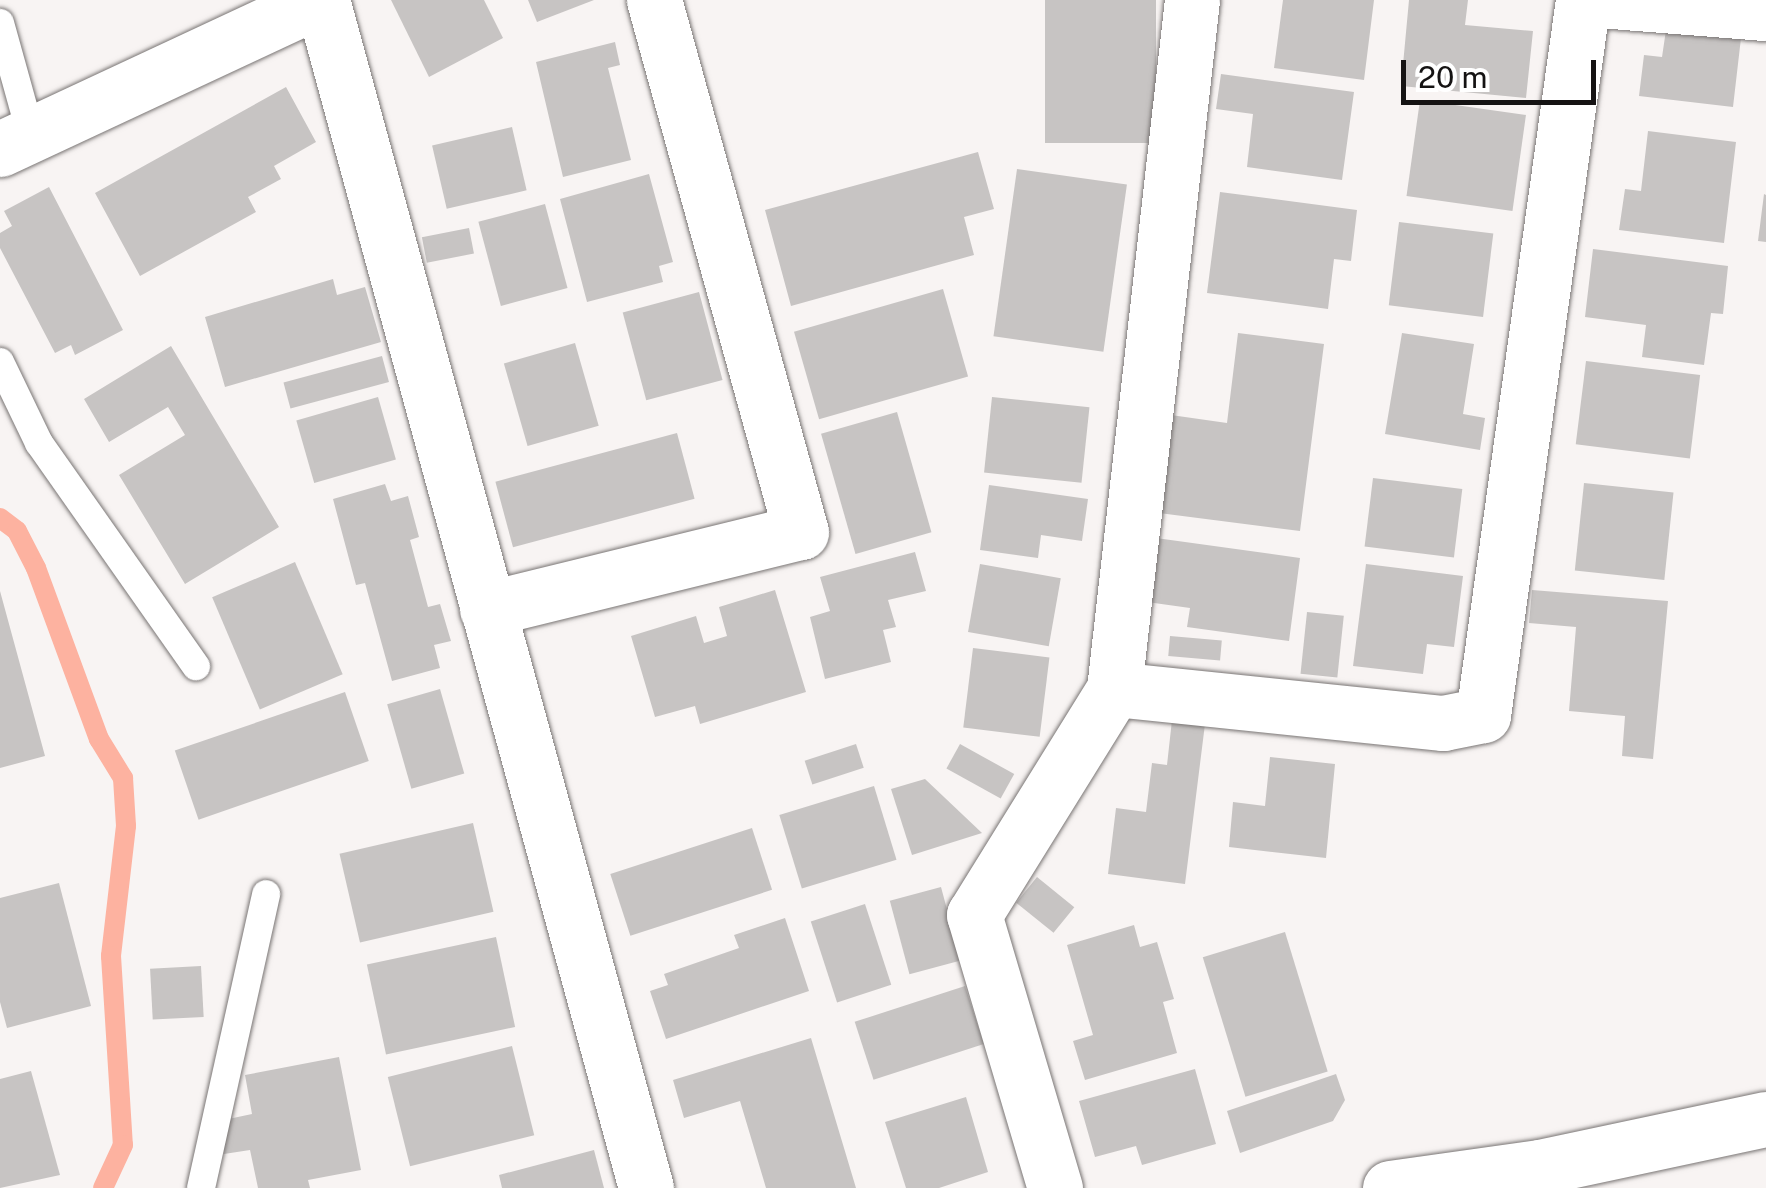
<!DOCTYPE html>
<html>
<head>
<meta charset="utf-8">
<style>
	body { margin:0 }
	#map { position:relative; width:1766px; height:1188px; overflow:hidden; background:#f8f4f3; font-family:"Public Sans",sans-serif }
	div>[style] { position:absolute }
	.stream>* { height:20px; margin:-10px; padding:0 10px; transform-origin:10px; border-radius:10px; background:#fdb2a0 }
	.building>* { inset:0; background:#c7c4c3; transform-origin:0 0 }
	.roads { filter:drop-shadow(0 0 2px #797574) drop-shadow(0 0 2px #797574) }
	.lane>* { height:28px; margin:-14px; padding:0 14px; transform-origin:14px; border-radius:14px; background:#fff }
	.street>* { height:55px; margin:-27.5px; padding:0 27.5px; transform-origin:27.5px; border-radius:27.5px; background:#fff }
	span { translate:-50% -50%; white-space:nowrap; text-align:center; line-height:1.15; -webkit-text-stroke:10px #fff; paint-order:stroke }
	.scale { position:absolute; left:1401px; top:60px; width:195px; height:45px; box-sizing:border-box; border:5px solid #151313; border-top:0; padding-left:12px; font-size:30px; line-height:35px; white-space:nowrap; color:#151313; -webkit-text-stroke:8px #fff; paint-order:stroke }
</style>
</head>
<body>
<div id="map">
	<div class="stream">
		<i style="left:0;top:518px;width:21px;rotate:37deg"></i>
		<i style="left:17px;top:531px;width:42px;rotate:62.8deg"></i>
		<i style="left:36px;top:568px;width:182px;rotate:69.8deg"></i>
		<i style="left:99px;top:739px;width:46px;rotate:58.4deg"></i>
		<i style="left:123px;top:778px;width:48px;rotate:86.4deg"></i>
		<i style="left:126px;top:826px;width:131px;rotate:96.6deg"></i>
		<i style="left:111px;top:956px;width:189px;rotate:86.4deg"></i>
		<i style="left:123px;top:1145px;width:47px;rotate:114.9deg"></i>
	</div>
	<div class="building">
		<i style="clip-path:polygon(391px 0,484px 0,503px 38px,429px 77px)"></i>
		<i style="clip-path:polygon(528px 0,594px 0,537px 22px)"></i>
		<i style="left:1045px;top:0;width:111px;height:143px"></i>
		<i style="clip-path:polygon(1283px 0,1374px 0,1364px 80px,1274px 68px)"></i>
		<i style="clip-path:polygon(1409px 0,1468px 0,1465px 25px,1533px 31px,1526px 98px,1401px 86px)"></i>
		<i style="clip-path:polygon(1666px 30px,1741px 38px,1733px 107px,1639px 96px,1644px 55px,1662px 57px)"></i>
		<i style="clip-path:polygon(615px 42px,620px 65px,608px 68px,631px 160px,563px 177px,536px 62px)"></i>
		<i style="clip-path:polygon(1221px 74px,1354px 92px,1342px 180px,1247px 167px,1253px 114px,1216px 109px)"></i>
		<i style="clip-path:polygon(286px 87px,316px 142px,274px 166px,281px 179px,248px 197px,256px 212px,140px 276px,95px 193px)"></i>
		<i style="left:1420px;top:100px;width:107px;height:97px;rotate:8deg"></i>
		<i style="left:512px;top:127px;width:65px;height:82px;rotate:77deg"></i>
		<i style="clip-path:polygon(1648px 131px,1736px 142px,1724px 243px,1619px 230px,1625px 189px,1641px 191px)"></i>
		<i style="clip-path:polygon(978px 152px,994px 209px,964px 217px,974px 255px,791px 306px,765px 210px)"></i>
		<i style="left:1017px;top:169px;width:111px;height:169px;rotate:8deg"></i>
		<i style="clip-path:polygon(649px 174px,673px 262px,659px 266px,663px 282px,587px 302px,560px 199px)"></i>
		<i style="clip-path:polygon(49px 187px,123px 330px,75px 355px,71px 345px,55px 353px,0 248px,0 233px,12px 226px,4px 211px)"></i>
		<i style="clip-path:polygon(1220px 192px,1357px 210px,1351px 261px,1334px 259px,1328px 309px,1207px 293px)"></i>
		<i style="clip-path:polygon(1764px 194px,1766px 195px,1766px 242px,1758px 241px)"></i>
		<i style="left:545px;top:204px;width:87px;height:69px;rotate:75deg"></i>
		<i style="left:1399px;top:222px;width:95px;height:84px;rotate:7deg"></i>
		<i style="left:469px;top:228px;width:26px;height:48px;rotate:79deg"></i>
		<i style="clip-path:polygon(1593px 249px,1728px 266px,1723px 314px,1711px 313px,1704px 365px,1642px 357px,1646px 325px,1585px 317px)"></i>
		<i style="clip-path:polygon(333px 279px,337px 295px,365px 287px,381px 342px,225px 387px,205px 317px)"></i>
		<i style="left:943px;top:289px;width:91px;height:155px;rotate:74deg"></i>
		<i style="left:699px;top:292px;width:91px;height:79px;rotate:75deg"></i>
		<i style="clip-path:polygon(1238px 333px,1324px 344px,1300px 531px,1159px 513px,1171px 415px,1227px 423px)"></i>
		<i style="clip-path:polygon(1402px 333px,1474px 344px,1463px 414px,1485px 418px,1480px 450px,1385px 434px)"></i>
		<i style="left:575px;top:343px;width:86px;height:74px;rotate:74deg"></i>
		<i style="clip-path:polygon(171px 346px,279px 527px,185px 584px,119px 475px,185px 435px,168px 407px,109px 442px,84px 399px)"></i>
		<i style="left:382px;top:356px;width:27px;height:102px;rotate:75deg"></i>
		<i style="left:1586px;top:361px;width:115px;height:84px;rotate:7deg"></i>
		<i style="left:378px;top:397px;width:65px;height:85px;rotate:74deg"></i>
		<i style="left:992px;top:397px;width:98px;height:76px;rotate:6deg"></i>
		<i style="left:897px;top:412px;width:125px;height:79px;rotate:74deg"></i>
		<i style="left:677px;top:433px;width:68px;height:188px;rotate:75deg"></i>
		<i style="left:1373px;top:478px;width:90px;height:69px;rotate:7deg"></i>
		<i style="left:1584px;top:483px;width:90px;height:88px;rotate:6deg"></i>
		<i style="clip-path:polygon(385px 484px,391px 501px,408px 496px,419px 537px,410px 540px,428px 607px,440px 604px,451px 641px,434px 645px,440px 668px,392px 681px,365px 583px,356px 585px,333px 499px)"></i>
		<i style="clip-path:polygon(989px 485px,1088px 499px,1082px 541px,1041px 535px,1038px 558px,980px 550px)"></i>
		<i style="clip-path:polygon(1156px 538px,1300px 558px,1289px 641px,1187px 627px,1190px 608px,1147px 602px)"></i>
		<i style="clip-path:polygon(915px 552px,926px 591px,888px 600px,896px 627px,883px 630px,891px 662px,825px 679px,810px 617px,830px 611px,820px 577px)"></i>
		<i style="left:295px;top:562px;width:122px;height:90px;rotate:67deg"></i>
		<i style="left:980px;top:564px;width:82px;height:69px;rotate:10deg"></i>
		<i style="clip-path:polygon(1366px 564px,1463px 576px,1454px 647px,1427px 644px,1423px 674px,1353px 666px)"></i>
		<i style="clip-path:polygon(775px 590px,806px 692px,700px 724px,695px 706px,655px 717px,631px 636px,696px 616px,704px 643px,727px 636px,719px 607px)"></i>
		<i style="clip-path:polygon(1532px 590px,1668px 601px,1653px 759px,1622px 756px,1625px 716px,1569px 711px,1576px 627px,1529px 623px)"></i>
		<i style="clip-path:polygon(0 591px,45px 756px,0 768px)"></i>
		<i style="left:1307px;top:612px;width:37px;height:62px;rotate:6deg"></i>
		<i style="left:1170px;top:636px;width:52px;height:20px;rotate:5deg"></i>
		<i style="left:973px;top:648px;width:77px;height:80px;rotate:7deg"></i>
		<i style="left:440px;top:689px;width:88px;height:55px;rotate:74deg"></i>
		<i style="left:345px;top:692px;width:73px;height:180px;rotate:71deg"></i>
		<i style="clip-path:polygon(1172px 720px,1205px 724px,1185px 884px,1108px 874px,1116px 808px,1146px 812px,1152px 763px,1167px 765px)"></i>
		<i style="left:856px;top:744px;width:25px;height:54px;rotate:72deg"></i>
		<i style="left:960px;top:744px;width:62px;height:28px;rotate:29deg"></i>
		<i style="clip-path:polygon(1270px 757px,1335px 764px,1326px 858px,1229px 847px,1233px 802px,1265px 806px)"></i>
		<i style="clip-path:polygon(925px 779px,982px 833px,912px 855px,891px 789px)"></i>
		<i style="left:874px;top:786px;width:77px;height:99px;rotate:73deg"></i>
		<i style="left:473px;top:823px;width:91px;height:137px;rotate:77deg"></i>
		<i style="left:752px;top:828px;width:65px;height:149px;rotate:72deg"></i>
		<i style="left:1037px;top:877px;width:48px;height:33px;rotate:39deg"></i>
		<i style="clip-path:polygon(59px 883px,91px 1006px,7px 1028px,0 1002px,0 898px)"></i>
		<i style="left:941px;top:887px;width:76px;height:53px;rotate:75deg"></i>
		<i style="left:865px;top:904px;width:85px;height:57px;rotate:72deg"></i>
		<i style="clip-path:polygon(785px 918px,809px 991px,666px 1039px,650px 991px,668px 985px,664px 974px,739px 948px,734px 935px)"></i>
		<i style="clip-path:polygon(1134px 925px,1140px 947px,1157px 942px,1174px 999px,1163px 1002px,1177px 1053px,1085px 1080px,1073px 1041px,1093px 1035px,1067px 945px)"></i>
		<i style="left:1285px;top:932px;width:146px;height:86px;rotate:73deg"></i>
		<i style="left:496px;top:937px;width:92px;height:132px;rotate:78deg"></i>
		<i style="left:201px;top:966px;width:51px;height:51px;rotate:87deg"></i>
		<i style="left:965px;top:986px;width:61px;height:116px;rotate:72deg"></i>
		<i style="clip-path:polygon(811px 1038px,856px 1188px,766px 1188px,740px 1101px,684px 1118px,673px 1080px)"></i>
		<i style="left:512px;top:1046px;width:92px;height:128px;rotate:76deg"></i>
		<i style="clip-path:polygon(339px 1057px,361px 1170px,308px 1180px,310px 1188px,258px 1188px,250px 1150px,224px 1154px,219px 1121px,252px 1114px,245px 1075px)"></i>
		<i style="clip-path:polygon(1195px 1069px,1216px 1144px,1142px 1165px,1136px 1146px,1095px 1157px,1079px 1101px)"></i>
		<i style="clip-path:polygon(31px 1071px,60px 1175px,0 1188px,0 1079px)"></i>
		<i style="clip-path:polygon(1336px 1074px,1345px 1100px,1333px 1121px,1240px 1153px,1227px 1111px)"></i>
		<i style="clip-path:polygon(966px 1097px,988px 1172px,939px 1188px,906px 1188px,885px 1122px)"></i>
		<i style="clip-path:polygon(594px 1150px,604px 1188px,502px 1188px,499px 1175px)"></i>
	</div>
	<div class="roads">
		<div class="lane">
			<i style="left:0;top:23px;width:116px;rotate:74.5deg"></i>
			<i style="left:0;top:362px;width:90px;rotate:64.3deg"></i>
			<i style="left:39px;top:443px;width:273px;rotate:54.9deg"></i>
			<i style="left:201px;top:1188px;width:301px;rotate:-77.5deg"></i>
		</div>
		<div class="street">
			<i style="left:322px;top:0;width:1231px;rotate:74.74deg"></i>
			<i style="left:1599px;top:0;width:168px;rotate:4.5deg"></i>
			<i style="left:0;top:149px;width:352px;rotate:-25deg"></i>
			<i style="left:487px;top:609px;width:323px;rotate:-13.8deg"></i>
			<i style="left:801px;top:532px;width:552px;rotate:-105.45deg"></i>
			<i style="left:1114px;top:689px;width:331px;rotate:5.9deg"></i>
			<i style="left:1443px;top:723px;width:41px;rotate:-11.3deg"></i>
			<i style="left:1483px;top:715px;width:722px;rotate:-82.04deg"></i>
			<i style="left:1055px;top:1188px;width:285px;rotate:-106.5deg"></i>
			<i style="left:974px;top:915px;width:266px;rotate:-58.2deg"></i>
			<i style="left:1114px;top:689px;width:693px;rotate:-83.54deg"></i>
			<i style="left:1390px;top:1188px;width:151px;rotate:-8deg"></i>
			<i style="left:1540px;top:1167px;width:231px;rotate:-12deg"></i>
		</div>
	</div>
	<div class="scale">20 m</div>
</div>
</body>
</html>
